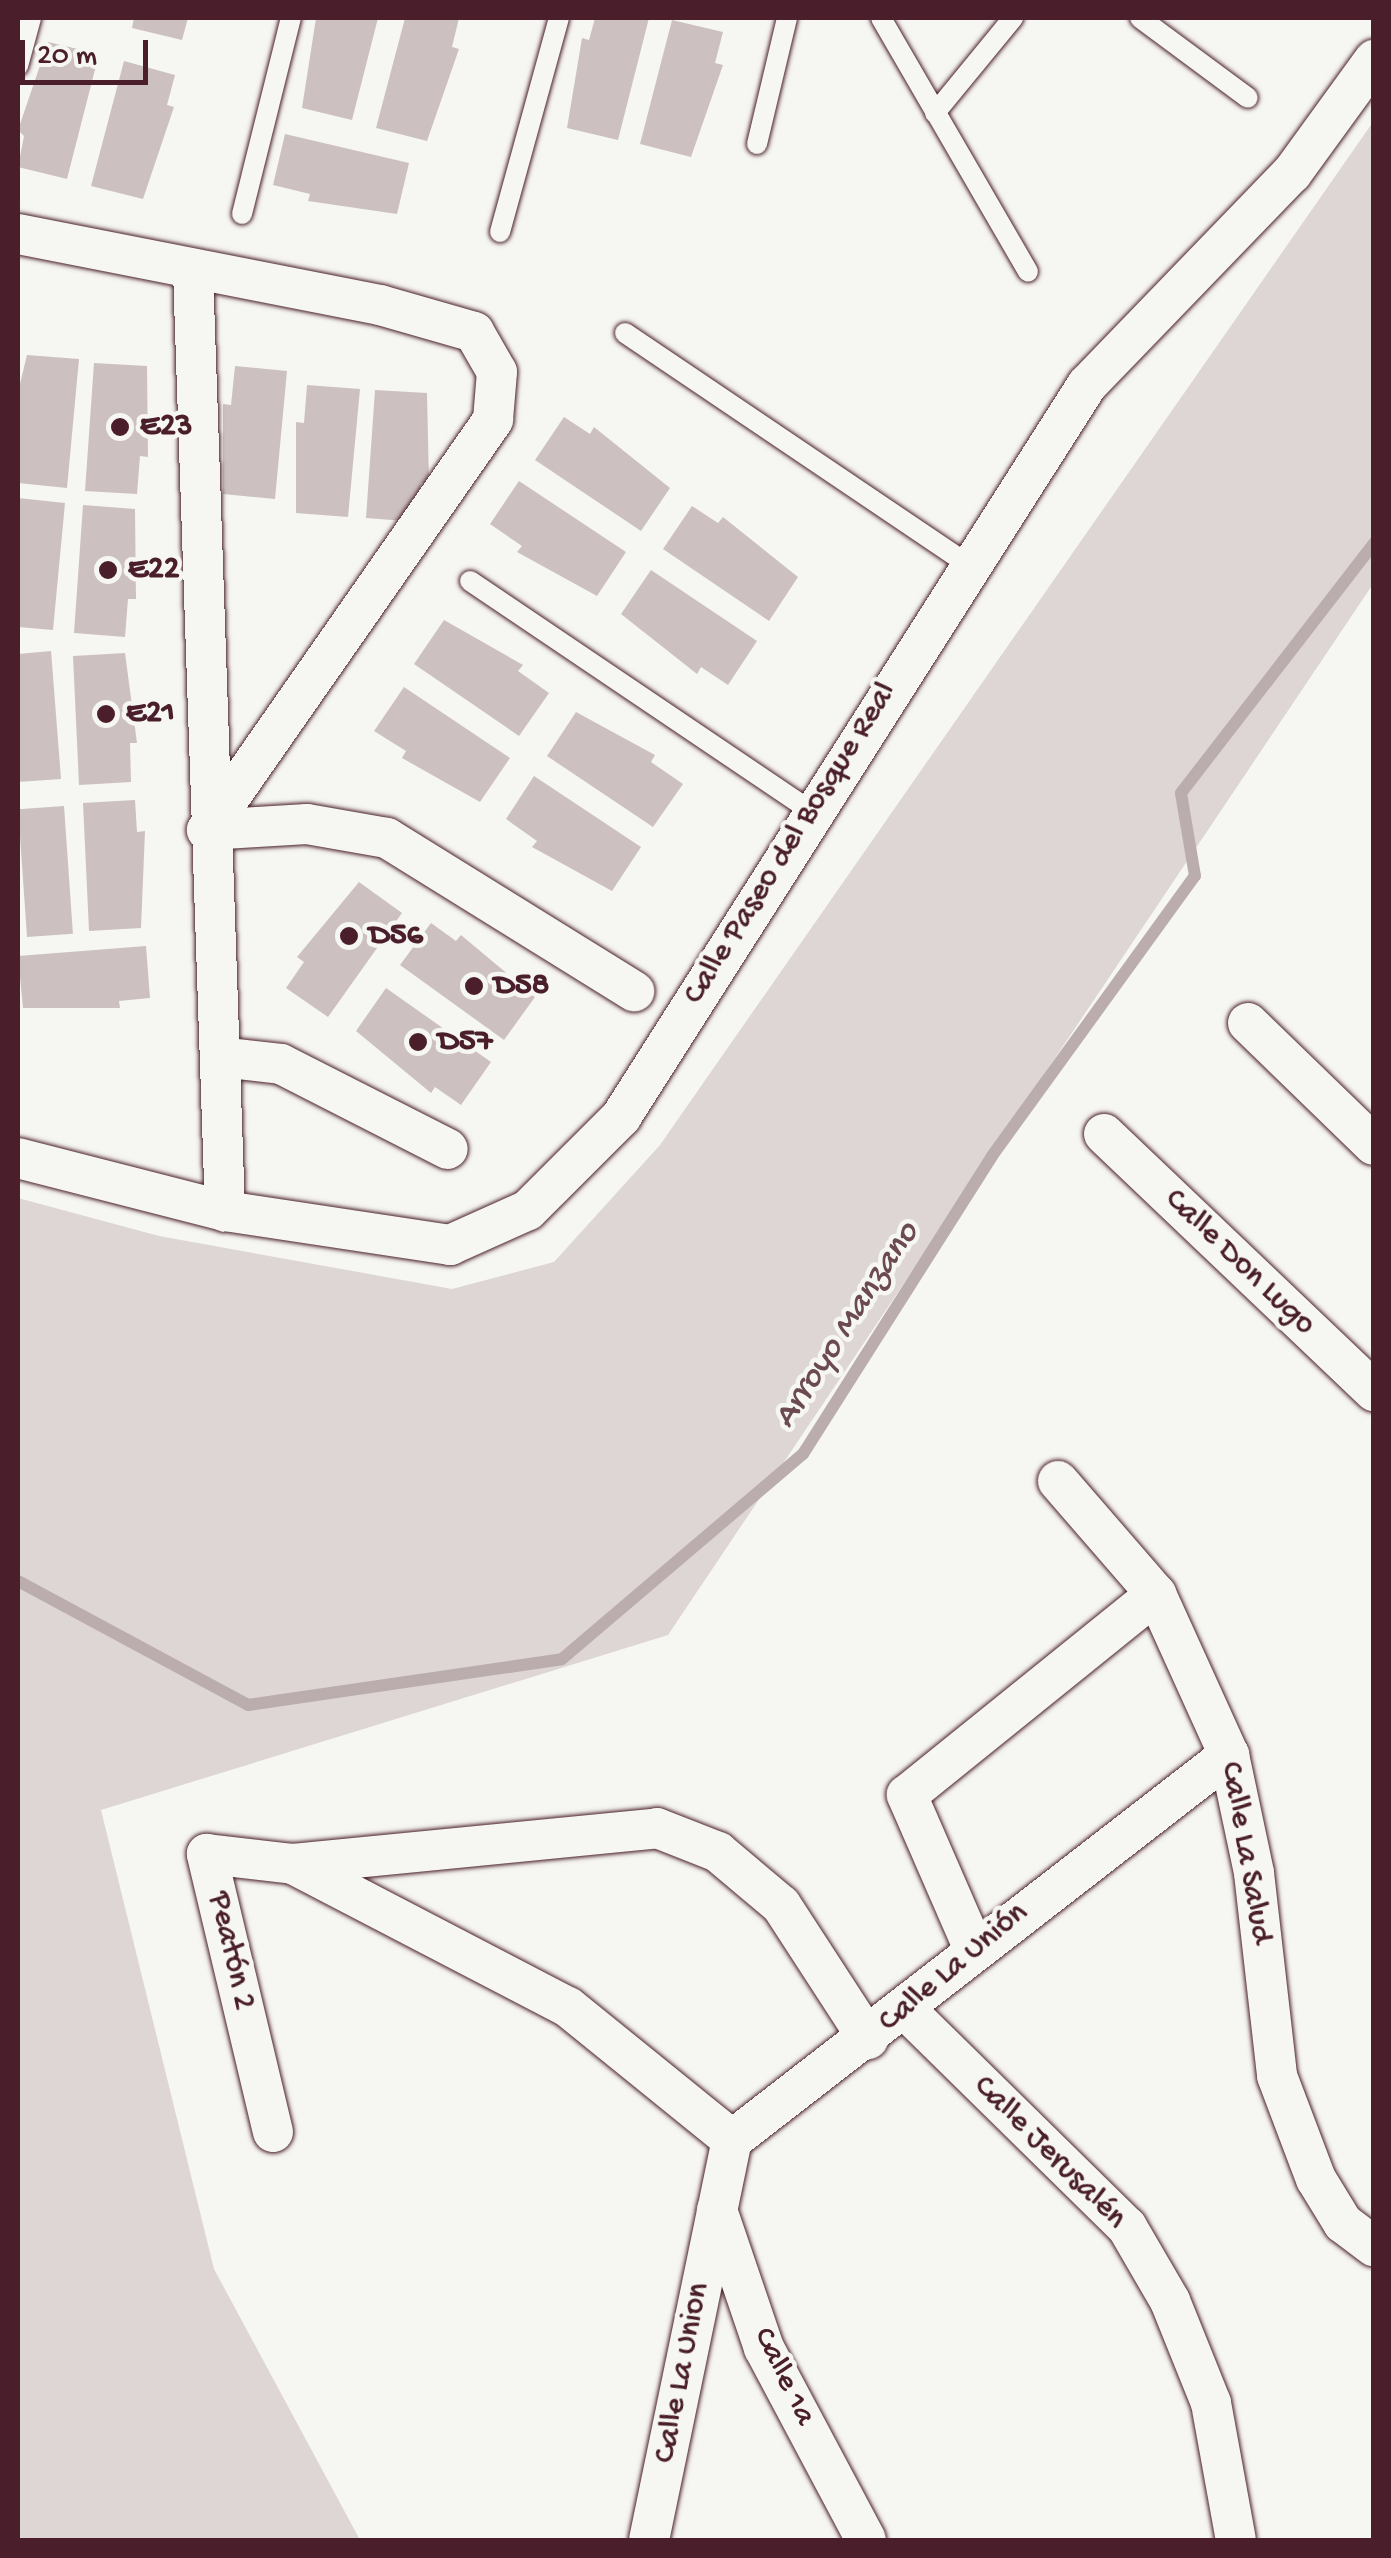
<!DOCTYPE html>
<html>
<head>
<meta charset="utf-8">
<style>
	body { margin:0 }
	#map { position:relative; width:1391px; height:2558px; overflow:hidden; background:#f6f6f2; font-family:"Gochi Hand",sans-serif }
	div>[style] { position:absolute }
	.green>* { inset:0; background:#ddd6d5 }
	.stream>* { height:12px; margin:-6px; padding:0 6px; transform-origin:6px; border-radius:6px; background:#bbadae }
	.building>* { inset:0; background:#ccc1c0; transform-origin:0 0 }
	.roads { filter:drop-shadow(0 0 2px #4a1f2b) drop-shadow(0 0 2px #4a1f2b) }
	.service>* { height:20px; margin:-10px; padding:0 10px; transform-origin:10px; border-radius:10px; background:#f6f6f2 }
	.minor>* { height:40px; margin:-20px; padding:0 20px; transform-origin:20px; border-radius:20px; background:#f6f6f2 }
	.dots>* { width:28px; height:28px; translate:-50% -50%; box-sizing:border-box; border:5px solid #f6f6f2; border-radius:50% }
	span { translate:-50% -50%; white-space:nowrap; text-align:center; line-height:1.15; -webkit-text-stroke:9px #f6f6f2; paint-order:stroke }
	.poi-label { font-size:32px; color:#4a1f2b; font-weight:700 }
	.left { translate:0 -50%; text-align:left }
	.street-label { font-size:32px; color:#4a1f2b }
	.water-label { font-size:35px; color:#6c4a52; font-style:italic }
	.frame { position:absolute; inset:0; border:20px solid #4a1f2b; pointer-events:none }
	.scale { position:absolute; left:20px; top:40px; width:128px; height:45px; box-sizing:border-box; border:5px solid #4a1f2b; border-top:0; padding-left:12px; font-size:30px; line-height:35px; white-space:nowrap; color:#4a1f2b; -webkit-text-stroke:8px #f6f6f2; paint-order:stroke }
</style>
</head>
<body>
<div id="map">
	<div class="green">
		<i style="clip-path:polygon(1373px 122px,1373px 584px,668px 1635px,101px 1810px,214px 2269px,360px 2540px,18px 2540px,18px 1198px,159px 1236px,452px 1289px,554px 1262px,660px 1145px)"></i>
	</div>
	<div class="stream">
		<i style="left:18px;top:1581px;width:261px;rotate:28.3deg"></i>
		<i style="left:248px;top:1705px;width:317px;rotate:-8.3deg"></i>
		<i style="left:562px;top:1659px;width:316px;rotate:-40.4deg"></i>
		<i style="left:803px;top:1454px;width:353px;rotate:-57.6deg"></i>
		<i style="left:992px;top:1156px;width:346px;rotate:-54.1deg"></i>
		<i style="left:1195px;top:876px;width:84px;rotate:-99.6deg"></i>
		<i style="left:1181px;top:793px;width:316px;rotate:-52.3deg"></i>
	</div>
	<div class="building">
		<i style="clip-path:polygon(134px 18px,188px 18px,182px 40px,132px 28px)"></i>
		<i style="clip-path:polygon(316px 18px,378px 18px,352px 120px,302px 108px)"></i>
		<i style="clip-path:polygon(405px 18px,459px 18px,452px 47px,459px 49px,427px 141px,376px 128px)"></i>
		<i style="clip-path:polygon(595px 18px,649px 18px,618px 140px,567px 128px,582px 38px,589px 40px)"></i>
		<i style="clip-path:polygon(672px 20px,723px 32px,715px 63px,723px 65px,691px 157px,640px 144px)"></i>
		<i style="clip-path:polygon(48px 42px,99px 54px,67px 179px,18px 167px,24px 136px,18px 130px)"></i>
		<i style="clip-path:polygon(124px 61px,175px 75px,167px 105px,174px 107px,143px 199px,91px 186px)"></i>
		<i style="clip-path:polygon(285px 134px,409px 163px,397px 214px,308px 201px,310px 194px,273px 185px)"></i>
		<i style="clip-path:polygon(27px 355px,79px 359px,67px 488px,18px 483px,18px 392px)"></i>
		<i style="clip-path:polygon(94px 363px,147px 366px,148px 457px,140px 456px,137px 494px,85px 491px)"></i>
		<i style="clip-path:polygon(235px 366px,287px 371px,275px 499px,223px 494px,223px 404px,231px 405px)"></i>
		<i style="clip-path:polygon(307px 385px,360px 389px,348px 517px,296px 513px,296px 422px,304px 423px)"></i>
		<i style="clip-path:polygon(375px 390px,427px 393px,429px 484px,421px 483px,418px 522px,366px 518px)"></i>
		<i style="clip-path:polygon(564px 417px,590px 434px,594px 427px,670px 488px,641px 531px,535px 460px)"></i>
		<i style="clip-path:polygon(519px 481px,626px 552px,597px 596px,517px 552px,522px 546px,490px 524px)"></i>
		<i style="clip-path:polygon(18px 498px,65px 503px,53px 630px,18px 627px)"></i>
		<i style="clip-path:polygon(83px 505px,135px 509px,136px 599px,128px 599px,125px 637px,74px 633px)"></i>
		<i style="clip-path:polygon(692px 506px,718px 523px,723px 517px,798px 577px,769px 621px,663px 549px)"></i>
		<i style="clip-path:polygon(651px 570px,757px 641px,728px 685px,701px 667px,697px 674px,621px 614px)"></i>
		<i style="clip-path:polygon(444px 620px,523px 665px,518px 671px,549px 693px,519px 736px,414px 664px)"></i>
		<i style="clip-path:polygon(51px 651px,61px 779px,18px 782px,18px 654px)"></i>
		<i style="clip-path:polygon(125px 653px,137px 743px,130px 743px,131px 782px,79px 785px,73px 656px)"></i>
		<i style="clip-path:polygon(404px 687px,510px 758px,480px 802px,402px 758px,406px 751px,374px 731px)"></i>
		<i style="clip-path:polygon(576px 712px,655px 755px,651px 762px,683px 784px,653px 827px,547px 756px)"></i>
		<i style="clip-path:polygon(534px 776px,641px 847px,612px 891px,532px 847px,537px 841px,506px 819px)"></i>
		<i style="clip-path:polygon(135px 800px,137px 832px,145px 831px,141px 928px,89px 931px,83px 803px)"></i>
		<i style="left:64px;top:806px;width:128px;height:46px;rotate:86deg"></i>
		<i style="clip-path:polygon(359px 882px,402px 913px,328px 1017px,286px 988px,304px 962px,297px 957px)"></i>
		<i style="clip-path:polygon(431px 923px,456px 941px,461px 935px,535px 997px,504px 1040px,400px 965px)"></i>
		<i style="clip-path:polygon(146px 946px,150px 998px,119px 1001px,120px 1008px,23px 1008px,18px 956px)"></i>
		<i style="clip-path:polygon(386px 988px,491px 1062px,461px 1105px,435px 1087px,431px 1093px,356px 1031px)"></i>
	</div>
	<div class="roads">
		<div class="service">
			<i style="left:881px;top:18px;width:293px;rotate:59.9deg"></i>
			<i style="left:1140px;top:18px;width:134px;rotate:36.5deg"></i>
			<i style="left:18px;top:66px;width:50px;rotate:-74.8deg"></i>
			<i style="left:935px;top:113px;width:123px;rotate:-50.6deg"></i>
			<i style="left:757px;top:144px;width:130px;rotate:-76.6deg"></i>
			<i style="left:242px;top:214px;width:202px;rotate:-76deg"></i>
			<i style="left:500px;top:232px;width:222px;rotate:-74.6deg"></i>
			<i style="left:625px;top:333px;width:414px;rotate:34deg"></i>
			<i style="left:470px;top:581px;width:411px;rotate:34deg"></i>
		</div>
		<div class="minor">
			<i style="left:18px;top:234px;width:369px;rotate:11.1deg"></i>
			<i style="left:380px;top:305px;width:98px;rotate:16deg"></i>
			<i style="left:474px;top:332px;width:46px;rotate:60.1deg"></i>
			<i style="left:497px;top:372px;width:48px;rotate:94.8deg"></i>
			<i style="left:493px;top:420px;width:500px;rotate:124.9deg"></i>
			<i style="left:193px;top:271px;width:941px;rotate:88.05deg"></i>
			<i style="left:207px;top:830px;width:100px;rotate:-3.4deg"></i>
			<i style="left:307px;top:824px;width:81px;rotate:9.9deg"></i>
			<i style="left:387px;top:838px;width:291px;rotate:31.8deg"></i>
			<i style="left:1248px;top:1023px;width:175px;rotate:44.1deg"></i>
			<i style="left:220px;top:1057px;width:61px;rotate:6.5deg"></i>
			<i style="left:281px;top:1064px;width:187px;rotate:27deg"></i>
			<i style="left:1104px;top:1134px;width:373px;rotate:43.6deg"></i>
			<i style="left:18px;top:1158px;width:214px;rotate:14.4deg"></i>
			<i style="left:225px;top:1211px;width:228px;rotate:8.6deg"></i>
			<i style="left:450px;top:1245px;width:85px;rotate:-24.2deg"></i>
			<i style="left:528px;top:1210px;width:132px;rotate:-45deg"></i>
			<i style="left:621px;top:1117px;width:868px;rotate:-57.52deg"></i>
			<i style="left:1087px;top:385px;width:295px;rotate:-46deg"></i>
			<i style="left:1292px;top:173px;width:140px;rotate:-54deg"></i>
			<i style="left:1058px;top:1481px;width:150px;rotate:49.1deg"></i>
			<i style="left:1156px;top:1594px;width:177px;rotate:65.6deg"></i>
			<i style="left:1229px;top:1755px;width:121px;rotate:78deg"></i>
			<i style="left:1254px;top:1873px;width:204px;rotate:83.5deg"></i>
			<i style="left:1277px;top:2076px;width:110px;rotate:69.3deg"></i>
			<i style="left:1316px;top:2179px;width:52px;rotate:58.5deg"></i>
			<i style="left:1343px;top:2223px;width:39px;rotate:37deg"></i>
			<i style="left:293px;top:1864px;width:310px;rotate:27.5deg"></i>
			<i style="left:568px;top:2007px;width:211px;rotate:39deg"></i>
			<i style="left:973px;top:1947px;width:166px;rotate:-113.5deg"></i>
			<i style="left:907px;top:1795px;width:320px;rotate:-38.9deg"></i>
			<i style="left:905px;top:2009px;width:311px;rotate:44.5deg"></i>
			<i style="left:1127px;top:2227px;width:86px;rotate:59.8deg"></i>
			<i style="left:1170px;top:2301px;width:110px;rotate:68.1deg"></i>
			<i style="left:1211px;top:2403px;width:139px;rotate:79.7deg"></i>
			<i style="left:273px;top:2132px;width:286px;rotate:-103.4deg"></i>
			<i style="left:207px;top:1854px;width:87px;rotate:6.6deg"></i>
			<i style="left:293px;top:1864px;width:366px;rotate:-5.6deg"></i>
			<i style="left:657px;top:1828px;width:66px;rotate:21.5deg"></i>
			<i style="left:718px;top:1852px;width:82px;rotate:40.1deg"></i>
			<i style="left:781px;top:1905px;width:160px;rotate:57deg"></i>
			<i style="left:717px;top:2210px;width:146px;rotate:71.2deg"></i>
			<i style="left:764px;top:2348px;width:217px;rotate:62deg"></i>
			<i style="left:649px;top:2540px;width:409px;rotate:-78.3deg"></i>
			<i style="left:732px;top:2140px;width:629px;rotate:-37.76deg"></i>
		</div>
	</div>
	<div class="dots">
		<i style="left:120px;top:427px;background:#4a1f2b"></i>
		<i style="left:108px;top:570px;background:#4a1f2b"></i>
		<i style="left:106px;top:714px;background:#4a1f2b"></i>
		<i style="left:349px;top:936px;background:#4a1f2b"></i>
		<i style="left:474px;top:986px;background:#4a1f2b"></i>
		<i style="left:418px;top:1042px;background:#4a1f2b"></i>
	</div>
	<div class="poi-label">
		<span class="left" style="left:140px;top:427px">E23</span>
		<span class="left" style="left:128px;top:570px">E22</span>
		<span class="left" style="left:126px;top:714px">E21</span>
		<span class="left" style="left:369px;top:936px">D56</span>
		<span class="left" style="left:494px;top:986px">D58</span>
		<span class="left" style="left:438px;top:1042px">D57</span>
	</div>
	<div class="street-label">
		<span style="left:791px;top:844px;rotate:-58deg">Calle Paseo del Bosque Real</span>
		<span style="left:1239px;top:1263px;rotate:44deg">Calle Don Lugo</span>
		<span style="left:1245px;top:1853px;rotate:80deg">Calle La Salud</span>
		<span style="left:230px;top:1951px;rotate:77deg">Peatón 2</span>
		<span style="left:954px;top:1968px;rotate:-40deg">Calle La Unión</span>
		<span style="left:1049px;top:2153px;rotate:45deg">Calle Jerusalén</span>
		<span style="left:683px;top:2373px;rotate:-79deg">Calle La Union</span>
		<span style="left:783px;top:2377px;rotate:64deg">Calle 1a</span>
	</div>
	<div class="water-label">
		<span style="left:848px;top:1326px;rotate:-57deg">Arroyo Manzano</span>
	</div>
	<div class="frame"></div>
	<div class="scale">20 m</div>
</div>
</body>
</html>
